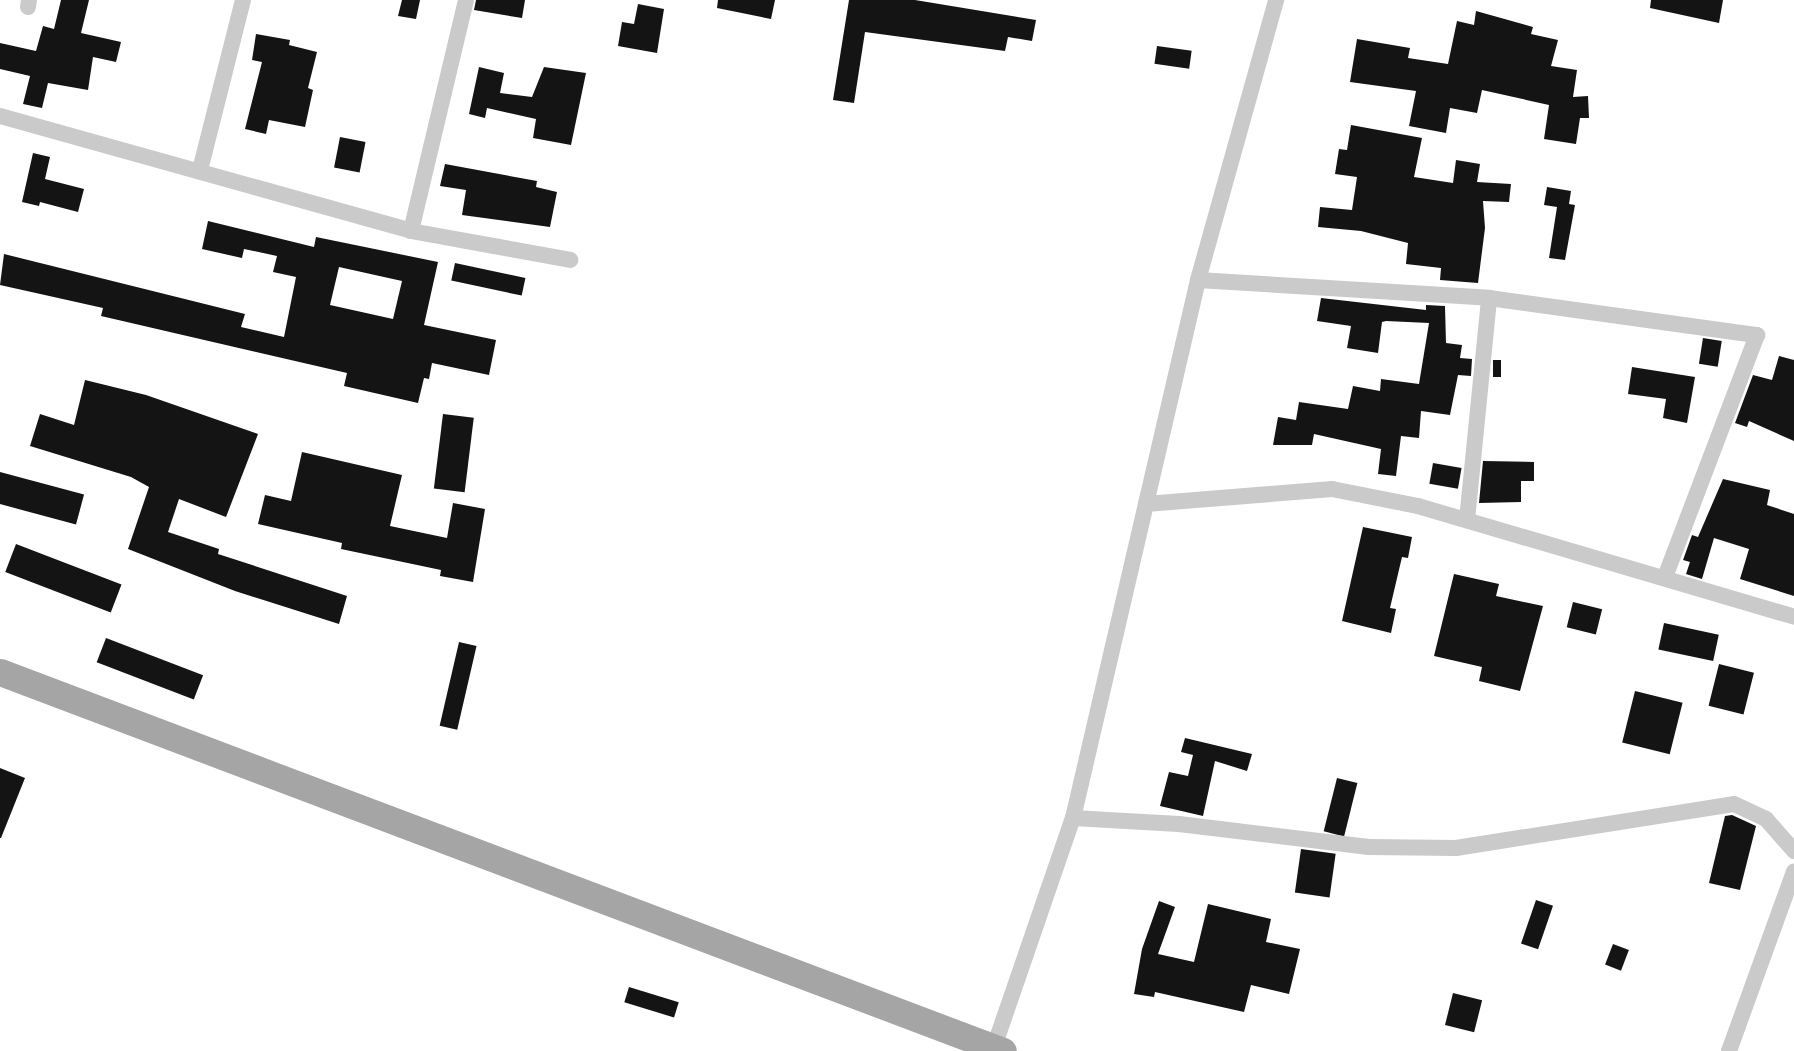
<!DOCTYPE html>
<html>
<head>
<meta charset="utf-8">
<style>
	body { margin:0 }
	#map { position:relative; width:1794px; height:1051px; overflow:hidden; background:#fff; font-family:Signika,sans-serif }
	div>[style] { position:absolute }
	.building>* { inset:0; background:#141414; transform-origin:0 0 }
	.minor>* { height:16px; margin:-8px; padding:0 8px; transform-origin:8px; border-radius:8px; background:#cacaca }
	.primary>* { height:27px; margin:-13.5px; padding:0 13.5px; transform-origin:13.5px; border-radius:13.5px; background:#a5a5a5 }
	span { translate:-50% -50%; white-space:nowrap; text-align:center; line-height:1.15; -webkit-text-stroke:6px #fff; paint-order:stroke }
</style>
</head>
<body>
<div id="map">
	<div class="building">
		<i style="clip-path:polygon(61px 0,89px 0,81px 33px,121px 42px,116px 62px,93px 57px,88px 90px,48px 83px,42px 108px,23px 104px,30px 76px,0 69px,0 43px,36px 51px,43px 26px,54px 29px)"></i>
		<i style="clip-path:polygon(402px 0,420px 0,416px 19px,398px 16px)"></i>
		<i style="clip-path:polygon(476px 0,525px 0,522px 18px,474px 10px)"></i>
		<i style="clip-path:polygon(718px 0,775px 0,771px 19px,717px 8px)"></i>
		<i style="clip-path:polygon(849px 0,915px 0,1036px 20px,1032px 41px,1008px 37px,1005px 51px,865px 32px,854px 103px,833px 100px)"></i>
		<i style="clip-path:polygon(1651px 0,1723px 0,1719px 23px,1650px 8px)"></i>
		<i style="clip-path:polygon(638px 4px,664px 9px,657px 53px,618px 46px,622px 22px,634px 24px)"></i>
		<i style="clip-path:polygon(1476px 11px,1533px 27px,1531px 34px,1558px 40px,1551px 66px,1577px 70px,1573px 97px,1588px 96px,1589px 118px,1580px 118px,1576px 144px,1544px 139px,1549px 105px,1482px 90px,1477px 113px,1450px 108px,1446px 133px,1409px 126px,1416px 91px,1350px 82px,1357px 39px,1410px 48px,1408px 58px,1448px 64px,1457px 21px,1474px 25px)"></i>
		<i style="clip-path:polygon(256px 34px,290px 40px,289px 45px,317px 52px,308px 88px,313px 90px,305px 127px,269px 120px,266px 134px,245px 129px,262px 62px,252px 60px)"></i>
		<i style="left:1157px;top:46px;width:35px;height:18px;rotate:8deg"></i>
		<i style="clip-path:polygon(479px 67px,504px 73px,500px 93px,532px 97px,544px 67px,586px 73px,571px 145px,533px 138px,536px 119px,487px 108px,485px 118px,469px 114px)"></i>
		<i style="clip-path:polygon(1351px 125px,1422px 138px,1414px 177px,1453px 183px,1456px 160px,1480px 164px,1477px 182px,1511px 184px,1509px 202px,1483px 201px,1485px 228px,1478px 283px,1440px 280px,1441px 268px,1406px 264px,1408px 243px,1361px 231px,1318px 227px,1320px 207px,1352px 210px,1357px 177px,1335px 174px,1339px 149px,1347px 150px)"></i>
		<i style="left:340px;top:137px;width:26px;height:31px;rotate:11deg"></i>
		<i style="clip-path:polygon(33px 153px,50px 157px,45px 179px,84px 189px,78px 212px,40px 202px,39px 206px,22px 202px)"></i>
		<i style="clip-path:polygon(445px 164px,537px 181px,536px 187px,557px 192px,550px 227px,462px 215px,466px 190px,440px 186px)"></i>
		<i style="clip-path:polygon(1547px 187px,1571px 191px,1569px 204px,1575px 205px,1565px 260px,1549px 258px,1557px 207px,1544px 205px)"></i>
		<i style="clip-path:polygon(evenodd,208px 221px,314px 247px,316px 237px,438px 262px,424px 325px,496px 340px,489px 375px,432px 363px,429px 379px,424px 378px,418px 403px,344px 386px,347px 373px,101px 316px,103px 308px,0 285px,4px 254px,245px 314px,241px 327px,284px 337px,296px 277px,273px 272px,277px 256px,244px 249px,242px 258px,202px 249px,208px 221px,339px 267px,402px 281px,393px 319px,330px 305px,339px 267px)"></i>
		<i style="left:455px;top:263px;width:72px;height:18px;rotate:12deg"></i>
		<i style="clip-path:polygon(1321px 298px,1426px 310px,1426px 305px,1445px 306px,1446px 343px,1462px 345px,1460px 358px,1472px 359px,1471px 376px,1458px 375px,1450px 415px,1421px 411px,1419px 438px,1401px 436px,1396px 476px,1378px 474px,1381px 449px,1314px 434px,1312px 445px,1273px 445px,1278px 417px,1296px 420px,1299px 402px,1348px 409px,1353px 386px,1380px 391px,1381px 379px,1419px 384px,1429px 323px,1386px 321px,1382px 322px,1378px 353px,1347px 348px,1351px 326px,1317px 321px)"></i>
		<i style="left:1703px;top:338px;width:19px;height:26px;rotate:9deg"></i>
		<i style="clip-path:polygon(1779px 356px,1794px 360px,1794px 441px,1749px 421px,1747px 427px,1735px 423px,1753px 375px,1772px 380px)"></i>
		<i style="left:1493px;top:360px;width:8px;height:17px"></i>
		<i style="clip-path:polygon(1632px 367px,1695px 377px,1687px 423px,1663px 418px,1666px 399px,1628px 394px)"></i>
		<i style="clip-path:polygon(85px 380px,146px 395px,258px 434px,226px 517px,179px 499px,168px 532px,219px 549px,218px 554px,347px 596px,339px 624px,235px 591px,128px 549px,149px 487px,131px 477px,30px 446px,40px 414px,74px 425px)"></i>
		<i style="left:443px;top:414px;width:31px;height:75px;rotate:7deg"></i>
		<i style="clip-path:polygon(302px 452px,402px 475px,390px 526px,447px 538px,453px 503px,485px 509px,473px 582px,440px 576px,441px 570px,341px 549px,342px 543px,258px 524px,265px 495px,291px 501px)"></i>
		<i style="clip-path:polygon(1483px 461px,1534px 462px,1534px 481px,1521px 481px,1521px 502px,1479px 503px)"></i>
		<i style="left:1433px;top:463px;width:29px;height:21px;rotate:10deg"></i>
		<i style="left:0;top:472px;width:87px;height:31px;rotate:15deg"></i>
		<i style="clip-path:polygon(1723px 479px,1770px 490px,1767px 505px,1794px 514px,1794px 596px,1740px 579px,1749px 549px,1714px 538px,1702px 579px,1686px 574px,1690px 562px,1683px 560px,1692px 535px,1698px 537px)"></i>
		<i style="clip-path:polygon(1363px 527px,1412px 537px,1408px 558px,1402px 557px,1390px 608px,1396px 609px,1391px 633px,1342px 621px)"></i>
		<i style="left:16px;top:544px;width:113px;height:30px;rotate:21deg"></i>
		<i style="clip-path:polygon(1454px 574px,1499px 584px,1496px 596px,1543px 606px,1520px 691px,1479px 681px,1482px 667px,1434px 656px)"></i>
		<i style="left:1573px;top:602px;width:30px;height:26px;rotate:14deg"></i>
		<i style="left:1664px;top:623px;width:56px;height:27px;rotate:12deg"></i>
		<i style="left:106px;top:638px;width:104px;height:26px;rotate:21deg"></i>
		<i style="left:459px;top:642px;width:18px;height:86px;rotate:13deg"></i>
		<i style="left:1719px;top:664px;width:36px;height:43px;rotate:14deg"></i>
		<i style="left:1635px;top:691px;width:49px;height:53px;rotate:14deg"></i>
		<i style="clip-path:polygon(1185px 738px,1252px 754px,1247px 771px,1215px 761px,1203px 816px,1160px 806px,1169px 772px,1188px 776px,1193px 755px,1181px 752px)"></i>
		<i style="clip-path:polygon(0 768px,25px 778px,1px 838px,0 838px)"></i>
		<i style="left:1337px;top:778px;width:21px;height:55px;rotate:14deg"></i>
		<i style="clip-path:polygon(1732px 815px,1756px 826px,1740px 890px,1709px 883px,1725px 816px)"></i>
		<i style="left:1301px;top:849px;width:35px;height:44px;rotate:8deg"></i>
		<i style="left:1536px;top:900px;width:18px;height:46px;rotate:19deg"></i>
		<i style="clip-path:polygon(1159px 901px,1175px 907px,1158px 954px,1194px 962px,1208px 904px,1271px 919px,1266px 942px,1300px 949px,1289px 994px,1251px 985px,1244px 1012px,1155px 992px,1154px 997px,1134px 994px,1142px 949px)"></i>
		<i style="left:1613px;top:944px;width:17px;height:22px;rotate:21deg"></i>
		<i style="left:629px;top:987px;width:52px;height:16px;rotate:17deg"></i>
		<i style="left:1453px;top:993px;width:30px;height:33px;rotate:14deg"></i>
	</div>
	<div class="minor">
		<i style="left:28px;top:7px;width:7px;rotate:-82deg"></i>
		<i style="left:0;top:116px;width:427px;rotate:15.6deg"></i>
		<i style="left:411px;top:231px;width:162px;rotate:10.3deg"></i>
		<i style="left:200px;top:170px;width:175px;rotate:-75.8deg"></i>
		<i style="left:411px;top:231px;width:237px;rotate:-76.6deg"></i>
		<i style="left:1198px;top:280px;width:292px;rotate:3.5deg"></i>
		<i style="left:1489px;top:298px;width:271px;rotate:7.9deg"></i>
		<i style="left:1757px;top:335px;width:259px;rotate:110.8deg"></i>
		<i style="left:1146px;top:504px;width:187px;rotate:-4.6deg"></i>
		<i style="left:1332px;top:489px;width:88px;rotate:11.2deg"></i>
		<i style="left:1418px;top:506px;width:392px;rotate:16.4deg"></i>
		<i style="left:1467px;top:520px;width:223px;rotate:-84.3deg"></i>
		<i style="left:1073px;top:818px;width:106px;rotate:3.2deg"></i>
		<i style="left:1179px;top:824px;width:191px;rotate:6.9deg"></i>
		<i style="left:1369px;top:847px;width:87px;rotate:0.7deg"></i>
		<i style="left:1456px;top:848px;width:281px;rotate:-9deg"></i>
		<i style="left:1734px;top:804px;width:35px;rotate:25deg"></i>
		<i style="left:1766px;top:819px;width:43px;rotate:48.8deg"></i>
		<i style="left:994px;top:1047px;width:242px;rotate:-71deg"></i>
		<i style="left:1073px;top:818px;width:552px;rotate:-76.92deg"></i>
		<i style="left:1198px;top:280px;width:291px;rotate:-74.4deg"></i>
		<i style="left:1729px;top:1051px;width:191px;rotate:-70.1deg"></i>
	</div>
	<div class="primary">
		<i style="left:0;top:672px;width:1072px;rotate:20.7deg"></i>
	</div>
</div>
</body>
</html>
